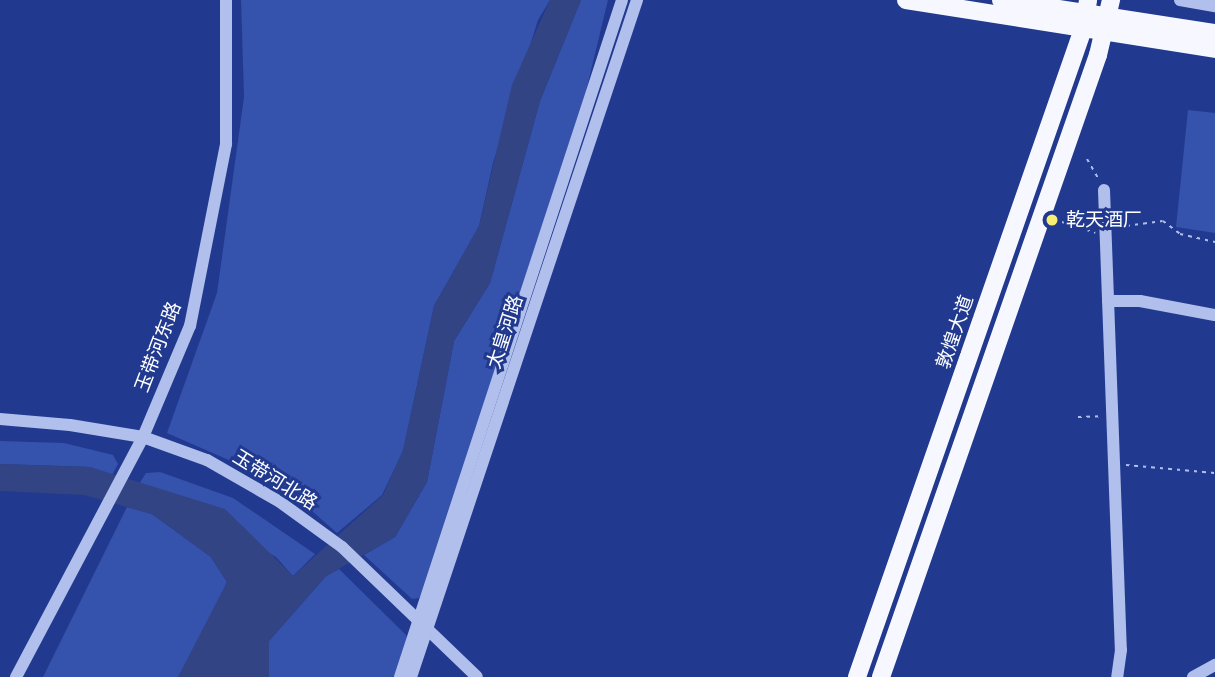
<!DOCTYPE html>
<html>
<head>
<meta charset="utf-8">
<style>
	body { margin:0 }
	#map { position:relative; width:1215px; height:677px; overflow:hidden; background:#213a8f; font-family:Cabin,"Noto Sans SC",sans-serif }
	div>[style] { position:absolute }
	.green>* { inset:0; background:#3552ac }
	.water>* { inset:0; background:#324483 }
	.path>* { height:2px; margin-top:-1px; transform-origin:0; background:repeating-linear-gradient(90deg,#b1bfec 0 3.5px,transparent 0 8.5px) }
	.minor>* { height:12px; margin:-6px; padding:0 6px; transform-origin:6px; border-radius:6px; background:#b1bfec }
	.major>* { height:18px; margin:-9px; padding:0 9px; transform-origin:9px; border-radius:9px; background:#f7f8ff }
	.dots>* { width:19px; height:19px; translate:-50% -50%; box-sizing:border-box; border:4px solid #213a8f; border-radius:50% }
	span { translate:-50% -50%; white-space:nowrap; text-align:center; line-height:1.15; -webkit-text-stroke:6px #213a8f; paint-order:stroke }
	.poi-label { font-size:19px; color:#fff }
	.left { translate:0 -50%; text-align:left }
	.street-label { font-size:19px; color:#fff }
</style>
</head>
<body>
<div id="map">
	<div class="green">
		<i style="clip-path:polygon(241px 0,550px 0,538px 20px,493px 163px,479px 226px,434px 306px,403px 451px,382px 495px,337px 533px,304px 504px,247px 468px,167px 433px,217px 293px,244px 97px)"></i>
		<i style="clip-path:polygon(581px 0,608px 0,586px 91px,423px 590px,419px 598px,412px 599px,364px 555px,395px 537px,427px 482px,454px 341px,490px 283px,540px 101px)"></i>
		<i style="clip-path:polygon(1188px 110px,1215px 113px,1215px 233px,1176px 227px)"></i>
		<i style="clip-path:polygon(0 441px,64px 443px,113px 455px,118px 464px,112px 475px,90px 467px,0 464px)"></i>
		<i style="clip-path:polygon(160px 472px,233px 498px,315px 554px,293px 576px,276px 557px,172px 495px,139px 484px,146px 473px)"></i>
		<i style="clip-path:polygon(127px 507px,152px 514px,211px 557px,227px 582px,203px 634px,178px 677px,43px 677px)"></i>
		<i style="clip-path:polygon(339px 569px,406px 635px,408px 643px,397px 677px,269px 677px,269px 641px,326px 576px)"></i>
	</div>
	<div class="water">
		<i style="clip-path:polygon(550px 0,581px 0,540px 101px,490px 283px,454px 341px,427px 482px,395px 537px,326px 576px,269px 641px,269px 677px,178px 677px,227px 582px,211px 557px,152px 514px,84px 495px,0 491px,0 464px,90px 467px,225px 509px,293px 576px,383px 495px,403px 450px,434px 306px,479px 226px,512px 85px)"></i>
	</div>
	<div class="path">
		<i style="left:1087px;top:159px;width:24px;rotate:60deg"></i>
		<i style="left:1062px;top:222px;width:35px;rotate:18deg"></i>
		<i style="left:1118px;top:227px;width:45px;rotate:-7.6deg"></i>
		<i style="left:1163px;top:221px;width:21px;rotate:37deg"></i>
		<i style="left:1180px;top:234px;width:36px;rotate:13deg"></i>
		<i style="left:1078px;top:417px;width:23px;rotate:-2deg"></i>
		<i style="left:1126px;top:465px;width:89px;rotate:5.1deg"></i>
	</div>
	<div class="minor">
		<i style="left:1180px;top:0;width:36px;rotate:10deg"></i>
		<i style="left:1104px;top:190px;width:460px;rotate:87.9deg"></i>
		<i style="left:1121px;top:650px;width:27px;rotate:98deg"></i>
		<i style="left:1108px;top:301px;width:32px"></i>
		<i style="left:1140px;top:301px;width:76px;rotate:10.6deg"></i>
		<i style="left:0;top:419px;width:70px;rotate:4.9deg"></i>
		<i style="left:70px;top:425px;width:74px;rotate:9.3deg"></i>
		<i style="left:143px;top:437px;width:68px;rotate:19.8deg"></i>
		<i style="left:207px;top:460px;width:84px;rotate:29.9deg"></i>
		<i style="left:280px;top:502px;width:77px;rotate:36deg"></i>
		<i style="left:342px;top:547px;width:187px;rotate:43.9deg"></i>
		<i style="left:16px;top:677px;width:272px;rotate:-62.1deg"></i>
		<i style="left:143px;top:437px;width:121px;rotate:-67.1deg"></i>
		<i style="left:190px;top:326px;width:186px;rotate:-78.8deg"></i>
		<i style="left:226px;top:144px;width:144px;rotate:-90deg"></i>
		<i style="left:400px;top:677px;width:712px;rotate:-71.84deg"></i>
		<i style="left:411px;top:677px;width:714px;rotate:-71.54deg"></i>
		<i style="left:1193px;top:677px;width:25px;rotate:-29deg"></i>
	</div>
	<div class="major">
		<i style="left:906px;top:0;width:313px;rotate:9deg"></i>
		<i style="left:1001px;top:0;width:217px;rotate:8.8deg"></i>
		<i style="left:857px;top:677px;width:686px;rotate:-70.77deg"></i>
		<i style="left:1083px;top:29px;width:29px;rotate:-80deg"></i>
		<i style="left:881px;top:677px;width:659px;rotate:-70.77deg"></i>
		<i style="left:1098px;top:55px;width:57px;rotate:-76.7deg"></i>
	</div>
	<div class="dots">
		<i style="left:1052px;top:220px;background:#f8ee73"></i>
	</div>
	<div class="poi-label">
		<span class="left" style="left:1066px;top:220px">乾天酒厂</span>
	</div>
	<div class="street-label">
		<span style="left:505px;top:332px;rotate:-72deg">太皇河路</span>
		<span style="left:955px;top:332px;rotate:-71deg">敦煌大道</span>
		<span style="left:158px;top:347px;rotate:-69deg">玉带河东路</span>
		<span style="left:275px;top:480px;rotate:32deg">玉带河北路</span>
	</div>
</div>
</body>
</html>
